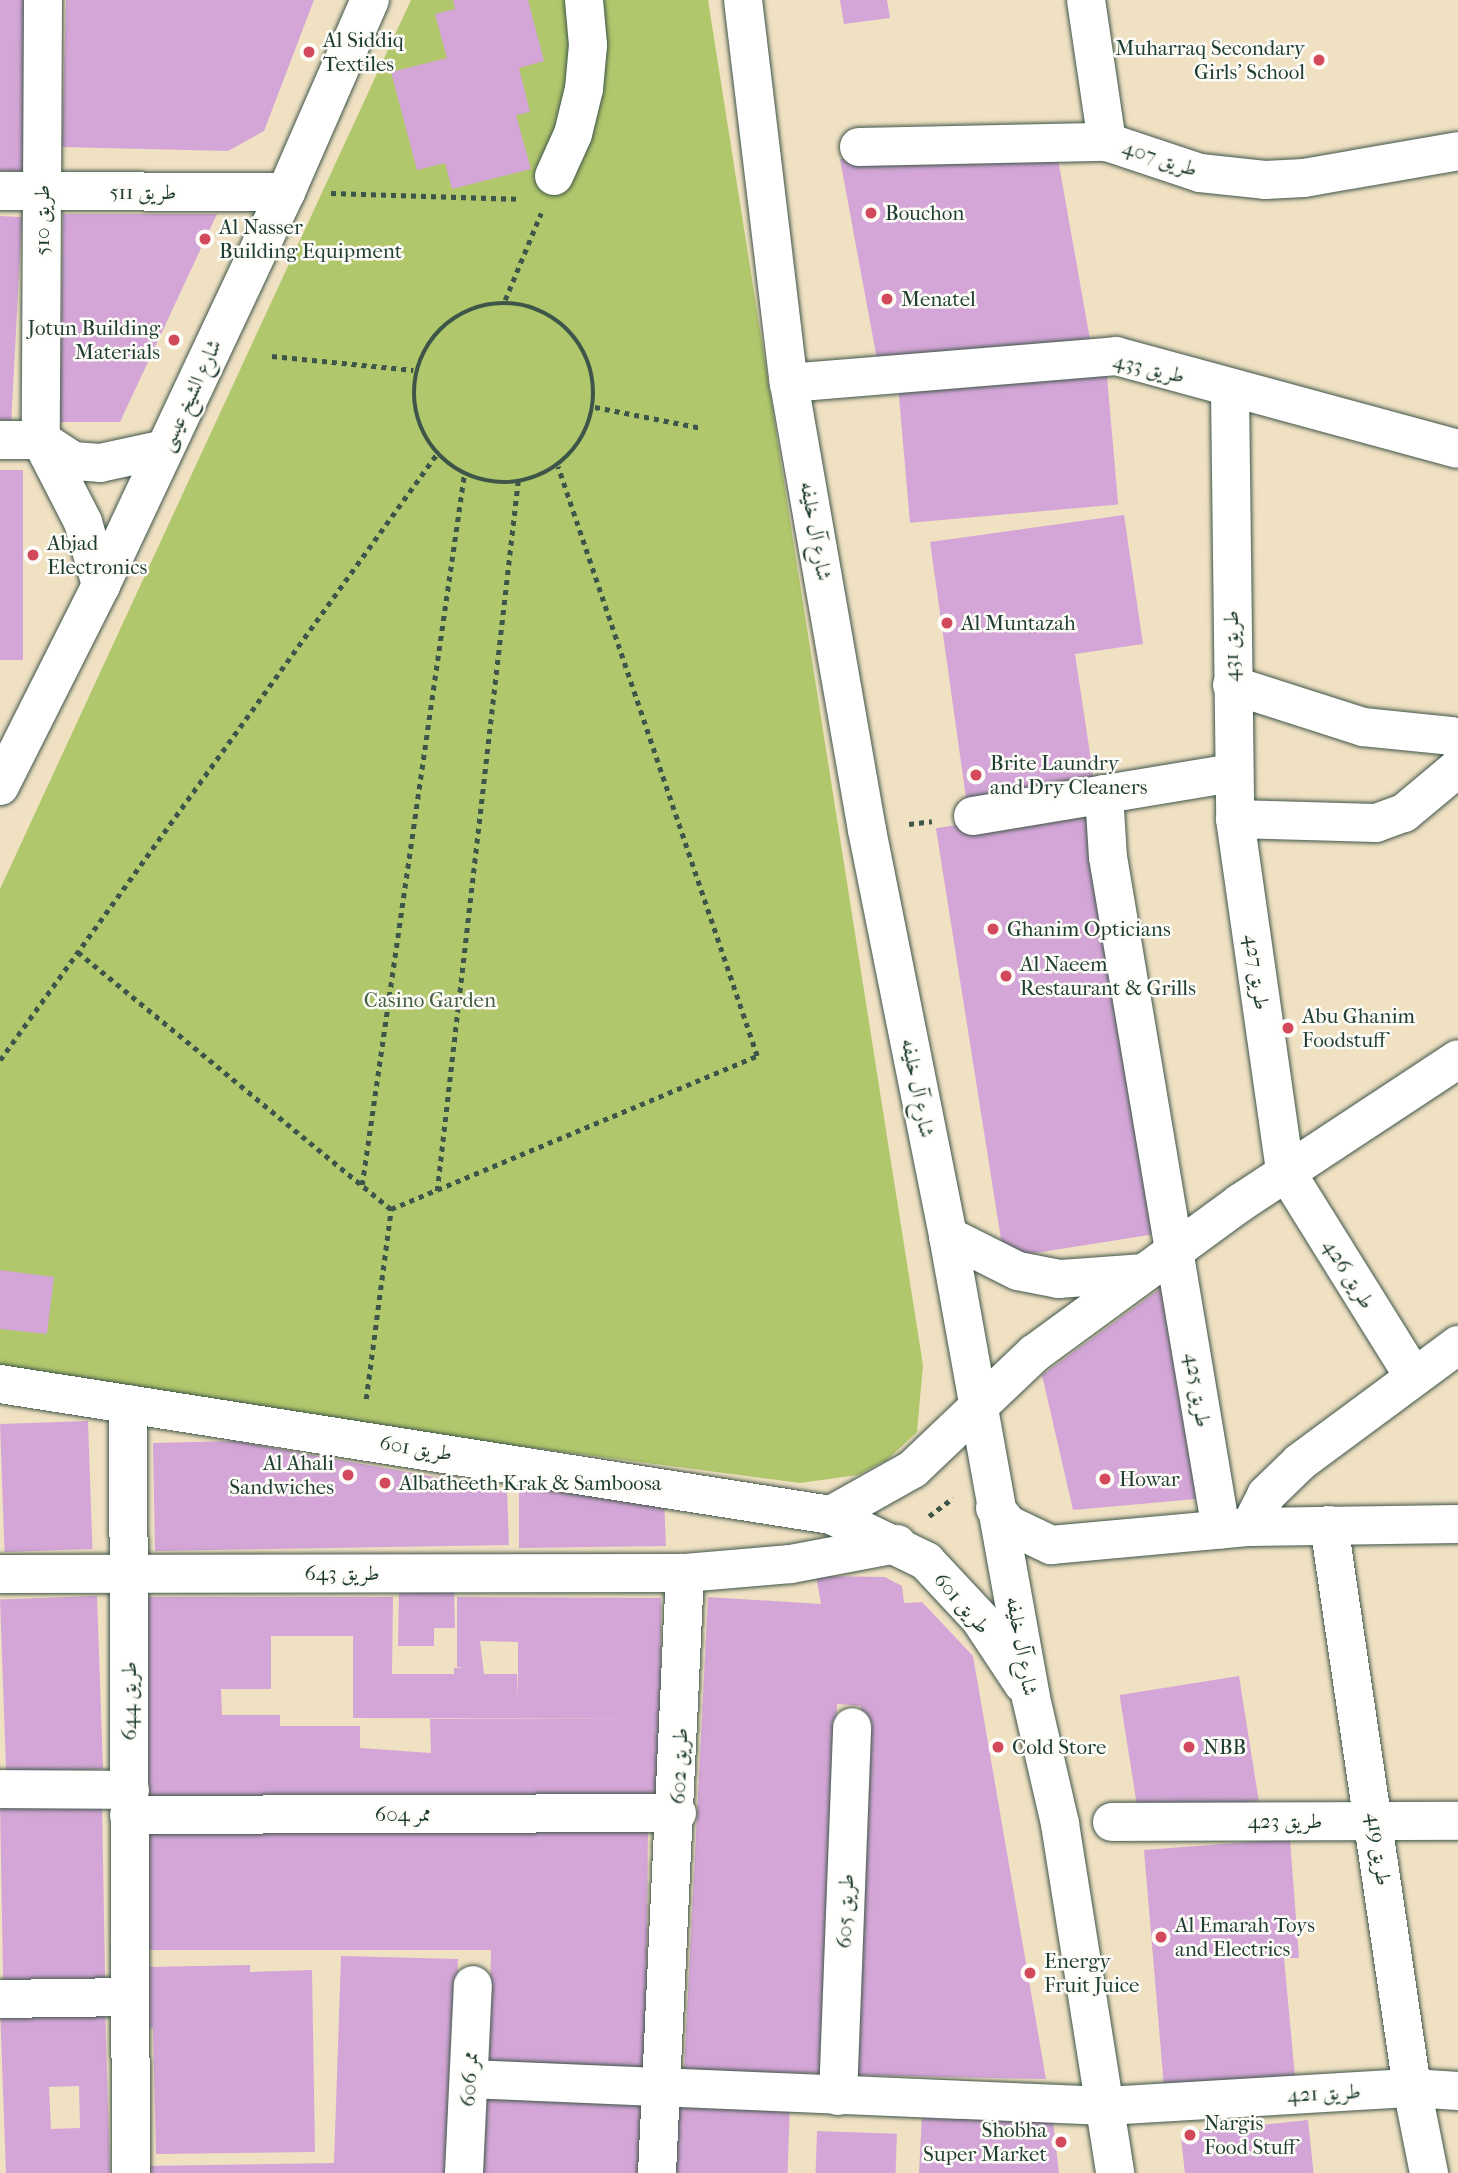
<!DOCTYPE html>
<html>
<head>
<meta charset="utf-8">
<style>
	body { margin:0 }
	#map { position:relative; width:1458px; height:2173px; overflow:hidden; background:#f0e1c3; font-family:"IM FELL French Canon",Amiri,serif }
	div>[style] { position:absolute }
	.green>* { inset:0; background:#b1c76c }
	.building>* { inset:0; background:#d4a6d7; transform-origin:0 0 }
	.path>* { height:4.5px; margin-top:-2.25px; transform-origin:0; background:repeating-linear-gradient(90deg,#3e5649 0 5px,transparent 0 10px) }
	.path>.ring { margin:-2.25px; padding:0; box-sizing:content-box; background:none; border:4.5px solid #3e5649; border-radius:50% }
	.roads { filter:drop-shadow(0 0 2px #3e5649) drop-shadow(0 0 2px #3e5649) }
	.minor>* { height:38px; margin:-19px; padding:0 19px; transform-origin:19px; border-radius:19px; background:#fff }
	.dots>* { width:19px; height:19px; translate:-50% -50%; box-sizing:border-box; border:4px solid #fdfcf7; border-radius:50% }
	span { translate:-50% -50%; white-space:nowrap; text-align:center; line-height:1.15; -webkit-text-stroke:5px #fdfcf7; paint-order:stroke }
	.poi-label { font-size:21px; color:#1f3d34 }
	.left { translate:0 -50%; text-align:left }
	.right { translate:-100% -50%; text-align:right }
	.street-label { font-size:21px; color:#1f3d34 }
	.park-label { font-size:21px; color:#446042 }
</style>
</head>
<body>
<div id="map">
	<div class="green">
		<i style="clip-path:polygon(411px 0,708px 0,923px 1365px,917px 1432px,887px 1460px,858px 1475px,800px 1483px,0 1378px,0 889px)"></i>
	</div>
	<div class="building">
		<i style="left:0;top:0;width:28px;height:171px"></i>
		<i style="clip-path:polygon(66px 0,314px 0,264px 131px,228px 151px,62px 147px)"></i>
		<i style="clip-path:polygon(453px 0,528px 0,544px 61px,519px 68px,530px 112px,516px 115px,531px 169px,452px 189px,445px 163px,417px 170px,391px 72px,447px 58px,435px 14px,455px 9px)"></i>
		<i style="clip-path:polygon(840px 0,887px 0,890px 18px,844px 24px)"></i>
		<i style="clip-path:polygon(1056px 148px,1091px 345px,878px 365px,840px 159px)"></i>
		<i style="clip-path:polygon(63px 214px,217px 214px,120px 422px,60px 422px)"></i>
		<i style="left:0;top:216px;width:22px;height:204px;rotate:3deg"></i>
		<i style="left:1106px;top:365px;width:140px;height:209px;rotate:85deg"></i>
		<i style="left:0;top:470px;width:23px;height:190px"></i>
		<i style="clip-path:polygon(1124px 515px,1143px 644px,1075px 654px,1094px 780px,966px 798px,930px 542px)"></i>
		<i style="left:1089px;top:804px;width:435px;height:155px;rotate:81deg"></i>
		<i style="clip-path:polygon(0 1270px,54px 1277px,47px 1334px,0 1329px)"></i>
		<i style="clip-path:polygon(1168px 1283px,1207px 1498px,1073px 1510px,1042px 1375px)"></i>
		<i style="left:88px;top:1421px;width:128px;height:88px;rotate:88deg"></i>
		<i style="clip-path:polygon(235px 1441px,507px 1490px,509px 1545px,155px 1551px,153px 1443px)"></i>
		<i style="clip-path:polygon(519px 1483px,664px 1500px,666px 1546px,519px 1548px)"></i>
		<i style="clip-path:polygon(816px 1576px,885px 1577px,902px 1586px,904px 1603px,922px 1602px,973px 1656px,1046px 2079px,850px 2075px,861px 1706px,837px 1704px,827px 2073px,684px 2072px,708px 1597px,821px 1604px)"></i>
		<i style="clip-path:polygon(399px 1587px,454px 1587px,455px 1628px,434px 1628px,434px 1646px,398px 1646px)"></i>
		<i style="left:97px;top:1596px;width:173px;height:97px;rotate:88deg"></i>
		<i style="clip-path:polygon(evenodd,146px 1597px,393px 1597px,392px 1674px,454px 1674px,454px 1668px,464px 1668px,457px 1667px,457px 1597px,661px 1598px,661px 1796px,147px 1797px,146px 1597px,271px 1636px,353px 1636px,353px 1718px,654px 1719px,430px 1719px,431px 1753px,360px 1748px,360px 1726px,280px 1726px,280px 1715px,222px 1715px,221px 1689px,271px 1689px,271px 1636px,146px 1597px,480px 1641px,518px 1642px,518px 1699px,517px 1674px,484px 1674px,480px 1641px)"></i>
		<i style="left:1239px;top:1676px;width:126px;height:121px;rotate:81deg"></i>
		<i style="left:102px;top:1802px;width:182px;height:102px;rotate:89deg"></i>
		<i style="clip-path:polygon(146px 1823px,648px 1823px,646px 2067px,489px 2064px,491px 1950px,146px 1950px)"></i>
		<i style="clip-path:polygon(1290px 1839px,1299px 1958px,1284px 1958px,1296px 2087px,1165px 2099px,1144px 1850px)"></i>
		<i style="clip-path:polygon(341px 1956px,458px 1959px,451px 2173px,143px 2173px,143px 2166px,334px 2163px)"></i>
		<i style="clip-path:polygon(250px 1965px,250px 1972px,312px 1970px,315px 2152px,156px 2154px,153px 2028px,148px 2029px,146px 1967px)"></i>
		<i style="clip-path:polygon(evenodd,105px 2004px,110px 2173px,6px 2173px,0 2007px,105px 2004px,79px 2086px,80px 2128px,51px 2129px,49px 2087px,79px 2086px)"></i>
		<i style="left:479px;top:2095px;width:163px;height:78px;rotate:2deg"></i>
		<i style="left:675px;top:2101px;width:115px;height:72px;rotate:2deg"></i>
		<i style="clip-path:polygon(922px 2114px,1053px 2121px,1059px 2173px,919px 2173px)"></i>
		<i style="left:1308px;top:2120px;width:53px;height:128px;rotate:84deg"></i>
		<i style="left:817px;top:2131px;width:80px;height:42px;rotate:2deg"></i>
	</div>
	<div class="path">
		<i style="left:331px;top:193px;width:187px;rotate:1.8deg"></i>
		<i style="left:505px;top:300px;width:94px;rotate:-67.5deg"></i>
		<i class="ring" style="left:414px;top:303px;width:175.5px;height:175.5px"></i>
		<i style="left:272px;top:356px;width:142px;rotate:5.7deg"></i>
		<i style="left:595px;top:407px;width:109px;rotate:11.1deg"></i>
		<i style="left:909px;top:824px;width:23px;rotate:-7deg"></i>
		<i style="left:78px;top:952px;width:405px;rotate:39.4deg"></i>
		<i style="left:391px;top:1209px;width:397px;rotate:-22.7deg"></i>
		<i style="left:757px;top:1056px;width:622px;rotate:-108.67deg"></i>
		<i style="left:0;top:1060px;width:746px;rotate:-54.22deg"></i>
		<i style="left:362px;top:1185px;width:717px;rotate:-81.82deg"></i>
		<i style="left:437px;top:1191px;width:715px;rotate:-83.49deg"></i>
		<i style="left:366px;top:1399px;width:192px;rotate:-82.5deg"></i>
		<i style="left:929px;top:1516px;width:30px;rotate:-37deg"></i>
	</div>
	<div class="roads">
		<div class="minor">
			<i style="left:43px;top:0;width:440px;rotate:90.3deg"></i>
			<i style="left:41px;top:440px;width:92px;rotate:62.9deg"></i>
			<i style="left:83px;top:522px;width:66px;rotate:74.1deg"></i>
			<i style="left:743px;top:0;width:386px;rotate:83.2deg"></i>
			<i style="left:789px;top:383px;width:454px;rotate:80.1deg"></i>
			<i style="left:867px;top:830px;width:414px;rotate:78.7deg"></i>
			<i style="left:948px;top:1236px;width:469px;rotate:79.8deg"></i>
			<i style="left:1031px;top:1698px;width:129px;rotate:77deg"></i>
			<i style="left:1060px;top:1824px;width:353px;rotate:81deg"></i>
			<i style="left:1086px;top:0;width:144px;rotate:81.6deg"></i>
			<i style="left:859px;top:147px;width:248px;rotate:-1.2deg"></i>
			<i style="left:1107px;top:142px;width:98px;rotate:18.4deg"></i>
			<i style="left:1200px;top:173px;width:65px;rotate:6.1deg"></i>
			<i style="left:1265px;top:180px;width:39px;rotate:-3deg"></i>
			<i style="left:1304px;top:178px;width:156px;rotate:-9.9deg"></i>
			<i style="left:554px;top:176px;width:46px;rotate:-65.7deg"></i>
			<i style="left:573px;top:134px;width:46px;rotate:-76.3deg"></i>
			<i style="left:584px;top:89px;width:44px;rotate:-84.8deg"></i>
			<i style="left:588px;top:45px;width:45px;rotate:-95.1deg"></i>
			<i style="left:0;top:191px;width:286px;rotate:0.2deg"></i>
			<i style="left:789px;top:383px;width:328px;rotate:-4.7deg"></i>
			<i style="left:1116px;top:356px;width:354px;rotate:15.2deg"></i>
			<i style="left:1230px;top:390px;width:429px;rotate:89.3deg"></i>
			<i style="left:1235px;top:819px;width:355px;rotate:81.9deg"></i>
			<i style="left:1285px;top:1170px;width:244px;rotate:58.1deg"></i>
			<i style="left:0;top:440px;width:41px"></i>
			<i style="left:41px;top:440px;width:38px;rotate:33deg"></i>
			<i style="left:73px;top:461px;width:27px;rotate:4deg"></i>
			<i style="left:100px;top:463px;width:66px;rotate:-12.3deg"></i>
			<i style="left:1232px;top:685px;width:138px;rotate:17.8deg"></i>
			<i style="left:1363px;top:727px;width:88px;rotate:5.8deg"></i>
			<i style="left:1451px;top:736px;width:9px;rotate:36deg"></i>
			<i style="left:0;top:786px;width:225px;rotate:-63.3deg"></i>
			<i style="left:101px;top:585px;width:434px;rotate:-64.8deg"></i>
			<i style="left:286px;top:192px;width:210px;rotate:-66.4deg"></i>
			<i style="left:1104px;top:794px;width:63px;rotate:86.4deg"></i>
			<i style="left:1108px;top:857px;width:682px;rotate:80.47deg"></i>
			<i style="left:973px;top:816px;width:263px;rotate:-9.4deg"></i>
			<i style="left:1235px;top:819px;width:141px;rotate:1.6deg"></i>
			<i style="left:1376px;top:823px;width:30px;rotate:-20deg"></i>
			<i style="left:1404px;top:813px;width:70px;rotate:-39.8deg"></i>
			<i style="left:948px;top:1236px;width:78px;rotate:26.6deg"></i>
			<i style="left:1018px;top:1271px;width:42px;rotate:11deg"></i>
			<i style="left:1059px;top:1279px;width:84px;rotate:-4.1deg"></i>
			<i style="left:0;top:1384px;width:841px;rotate:8.96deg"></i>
			<i style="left:831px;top:1515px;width:106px;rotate:25.8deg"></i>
			<i style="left:926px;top:1561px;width:79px;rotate:47deg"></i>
			<i style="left:980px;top:1619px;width:78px;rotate:56.5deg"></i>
			<i style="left:128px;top:1404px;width:769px;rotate:89.78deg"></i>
			<i style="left:995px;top:1508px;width:22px;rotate:51deg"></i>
			<i style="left:1009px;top:1525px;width:47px;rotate:25.5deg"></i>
			<i style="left:1051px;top:1545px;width:200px;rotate:-5.2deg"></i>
			<i style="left:1250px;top:1527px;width:208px;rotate:-0.8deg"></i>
			<i style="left:831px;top:1515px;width:94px;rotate:-29.3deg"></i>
			<i style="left:913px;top:1469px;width:168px;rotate:-43.6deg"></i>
			<i style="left:1035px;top:1353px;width:254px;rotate:-36.2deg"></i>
			<i style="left:1240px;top:1203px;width:261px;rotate:-33.4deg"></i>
			<i style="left:1329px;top:1525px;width:569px;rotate:81.61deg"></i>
			<i style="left:1412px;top:2088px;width:87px;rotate:78.7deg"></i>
			<i style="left:1250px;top:1527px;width:36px;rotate:-63deg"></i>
			<i style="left:1266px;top:1495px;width:47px;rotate:-44.1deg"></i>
			<i style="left:1300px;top:1462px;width:197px;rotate:-36.5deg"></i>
			<i style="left:0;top:1574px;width:685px;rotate:-0.08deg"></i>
			<i style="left:685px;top:1573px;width:106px;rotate:-4.9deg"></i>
			<i style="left:791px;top:1564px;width:108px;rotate:-10.7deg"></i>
			<i style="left:0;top:1789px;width:130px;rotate:0.4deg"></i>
			<i style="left:129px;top:1815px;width:548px;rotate:-0.21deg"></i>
			<i style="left:1112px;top:1822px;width:346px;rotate:-0.2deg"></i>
			<i style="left:0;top:1999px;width:128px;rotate:-0.9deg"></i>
			<i style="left:469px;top:2079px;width:638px;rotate:2.43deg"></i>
			<i style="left:1106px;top:2106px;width:307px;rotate:-3.4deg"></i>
			<i style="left:1412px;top:2088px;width:46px;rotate:3.7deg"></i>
			<i style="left:838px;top:2096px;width:369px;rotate:-87.8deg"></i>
			<i style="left:464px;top:2173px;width:188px;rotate:-87.3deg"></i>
			<i style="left:657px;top:2173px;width:601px;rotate:-87.33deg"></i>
		</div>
	</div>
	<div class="dots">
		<i style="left:309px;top:52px;background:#d1495b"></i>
		<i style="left:1319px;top:60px;background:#d1495b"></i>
		<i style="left:871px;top:213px;background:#d1495b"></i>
		<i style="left:205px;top:239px;background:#d1495b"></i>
		<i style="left:887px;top:299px;background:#d1495b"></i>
		<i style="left:174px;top:340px;background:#d1495b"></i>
		<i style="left:33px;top:555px;background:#d1495b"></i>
		<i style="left:947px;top:623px;background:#d1495b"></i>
		<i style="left:976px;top:775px;background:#d1495b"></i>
		<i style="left:993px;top:929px;background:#d1495b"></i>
		<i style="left:1006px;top:976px;background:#d1495b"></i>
		<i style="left:1288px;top:1028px;background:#d1495b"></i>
		<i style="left:348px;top:1475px;background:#d1495b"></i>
		<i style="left:1105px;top:1479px;background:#d1495b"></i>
		<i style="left:385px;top:1483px;background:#d1495b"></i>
		<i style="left:998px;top:1747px;background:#d1495b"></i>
		<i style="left:1189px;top:1747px;background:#d1495b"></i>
		<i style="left:1161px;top:1937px;background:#d1495b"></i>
		<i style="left:1030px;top:1973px;background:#d1495b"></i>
		<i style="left:1190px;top:2135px;background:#d1495b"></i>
		<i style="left:1061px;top:2142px;background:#d1495b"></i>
	</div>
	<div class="poi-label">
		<span class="left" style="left:323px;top:52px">Al Siddiq<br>Textiles</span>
		<span class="right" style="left:1305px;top:60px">Muharraq Secondary<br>Girls' School</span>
		<span class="left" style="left:885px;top:213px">Bouchon</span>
		<span class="left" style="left:219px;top:239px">Al Nasser<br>Building Equipment</span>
		<span class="left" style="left:901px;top:299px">Menatel</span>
		<span class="right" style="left:160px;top:340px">Jotun Building<br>Materials</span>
		<span class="left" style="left:47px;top:555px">Abjad<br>Electronics</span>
		<span class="left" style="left:961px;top:623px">Al Muntazah</span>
		<span class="left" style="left:990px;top:775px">Brite Laundry<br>and Dry Cleaners</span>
		<span class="left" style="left:1007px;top:929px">Ghanim Opticians</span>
		<span class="left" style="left:1020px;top:976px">Al Naeem<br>Restaurant &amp; Grills</span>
		<span class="left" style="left:1302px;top:1028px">Abu Ghanim<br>Foodstuff</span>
		<span class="right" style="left:334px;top:1475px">Al Ahali<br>Sandwiches</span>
		<span class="left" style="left:1119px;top:1479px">Howar</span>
		<span class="left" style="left:399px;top:1483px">Albatheeth Krak &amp; Samboosa</span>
		<span class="left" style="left:1012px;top:1747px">Cold Store</span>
		<span class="left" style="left:1203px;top:1747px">NBB</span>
		<span class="left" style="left:1175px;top:1937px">Al Emarah Toys<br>and Electrics</span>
		<span class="left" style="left:1044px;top:1973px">Energy<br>Fruit Juice</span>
		<span class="left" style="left:1204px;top:2135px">Nargis<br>Food Stuff</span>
		<span class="right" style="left:1047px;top:2142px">Shobha<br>Super Market</span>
	</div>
	<div class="street-label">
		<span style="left:1160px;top:158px;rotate:18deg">طريق 407</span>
		<span style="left:143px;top:192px">طريق 511</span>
		<span style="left:42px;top:220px;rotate:-90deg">طريق 510</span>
		<span style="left:1149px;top:368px;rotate:13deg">طريق 433</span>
		<span style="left:190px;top:395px;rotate:-65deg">شارع الشيخ عيسى</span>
		<span style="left:816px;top:531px;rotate:80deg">شارع آل خليفه</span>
		<span style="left:1231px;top:646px;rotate:-90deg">طريق 431</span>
		<span style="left:1257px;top:972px;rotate:82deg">طريق 427</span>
		<span style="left:918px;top:1088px;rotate:79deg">شارع آل خليفه</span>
		<span style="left:1349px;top:1274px;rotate:58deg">طريق 426</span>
		<span style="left:1198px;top:1390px;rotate:81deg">طريق 425</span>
		<span style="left:416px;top:1448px;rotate:9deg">طريق 601</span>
		<span style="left:342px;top:1573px">طريق 643</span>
		<span style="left:962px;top:1603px;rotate:49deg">طريق 601</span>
		<span style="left:1022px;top:1646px;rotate:80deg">شارع آل خليفه</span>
		<span style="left:129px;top:1701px;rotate:-90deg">طريق 644</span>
		<span style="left:679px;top:1766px;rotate:-88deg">طريق 602</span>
		<span style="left:403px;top:1814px">ممر 604</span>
		<span style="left:1285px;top:1821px">طريق 423</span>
		<span style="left:1379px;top:1849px;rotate:82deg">طريق 419</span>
		<span style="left:845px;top:1911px;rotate:-88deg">طريق 605</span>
		<span style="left:469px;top:2079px;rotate:-87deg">ممر 606</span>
		<span style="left:1324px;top:2093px;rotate:-3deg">طريق 421</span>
	</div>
	<div class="park-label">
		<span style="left:430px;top:1000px">Casino Garden</span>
	</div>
</div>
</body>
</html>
